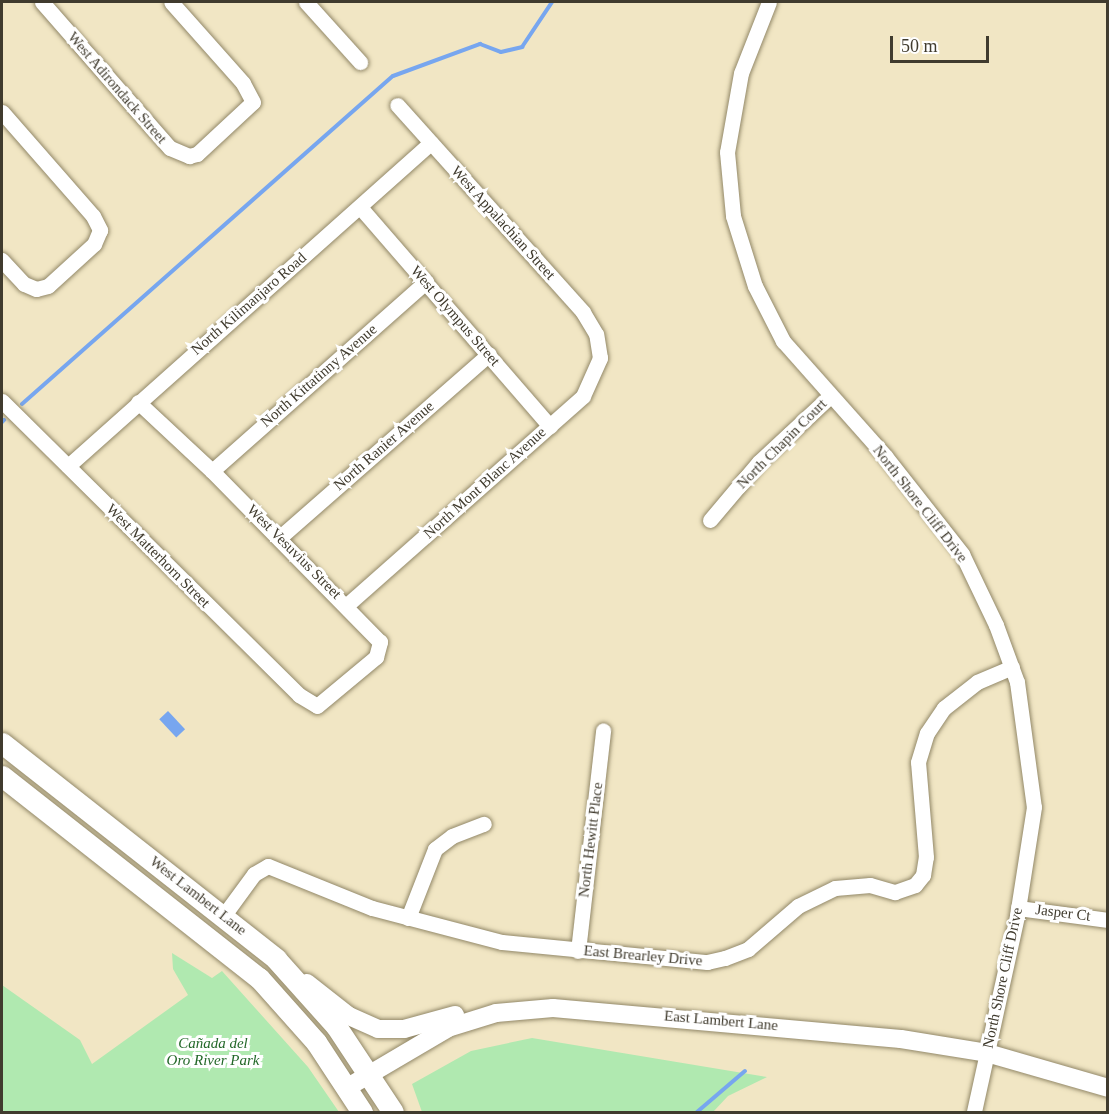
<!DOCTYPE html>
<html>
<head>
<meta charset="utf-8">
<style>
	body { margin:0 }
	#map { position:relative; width:1109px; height:1114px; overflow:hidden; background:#f1e6c4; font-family:"Times New Roman",serif }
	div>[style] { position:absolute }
	.green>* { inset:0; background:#b0e9b0 }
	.water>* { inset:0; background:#77a6ef; transform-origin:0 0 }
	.stream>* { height:4px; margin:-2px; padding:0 2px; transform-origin:2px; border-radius:2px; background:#77a6ef }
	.roads { filter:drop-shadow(0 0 2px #928868) drop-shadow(0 0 2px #928868) }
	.minor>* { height:15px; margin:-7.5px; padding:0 7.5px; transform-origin:7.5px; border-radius:7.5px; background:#fff }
	.tertiary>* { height:18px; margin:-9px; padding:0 9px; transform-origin:9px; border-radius:9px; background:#fff }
	.secondary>* { height:21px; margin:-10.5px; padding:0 10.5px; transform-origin:10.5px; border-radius:10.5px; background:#fff }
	span { translate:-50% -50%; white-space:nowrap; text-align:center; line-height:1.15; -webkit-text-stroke:6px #fff; paint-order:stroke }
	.street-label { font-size:15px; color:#403b2e }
	.park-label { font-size:15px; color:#236829; font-style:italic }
	.frame { position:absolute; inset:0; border:3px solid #403b2e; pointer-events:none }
	.scale { position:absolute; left:890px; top:36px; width:99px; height:27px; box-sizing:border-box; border:3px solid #403b2e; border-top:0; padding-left:8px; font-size:18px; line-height:21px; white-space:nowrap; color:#403b2e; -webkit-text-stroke:4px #fff; paint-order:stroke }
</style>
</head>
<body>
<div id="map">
	<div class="green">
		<i style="clip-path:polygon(172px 953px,212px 978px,222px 971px,308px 1067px,339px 1112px,2px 1112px,2px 985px,80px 1040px,92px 1064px,188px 995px,173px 969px)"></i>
		<i style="clip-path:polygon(532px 1038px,767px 1077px,728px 1096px,713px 1112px,422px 1112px,412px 1084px,471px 1051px)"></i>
	</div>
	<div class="water">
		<i style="left:168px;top:711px;width:25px;height:12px;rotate:47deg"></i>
	</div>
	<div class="stream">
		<i style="left:22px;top:404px;width:495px;rotate:-41.5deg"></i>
		<i style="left:393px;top:76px;width:93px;rotate:-20.2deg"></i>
		<i style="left:480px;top:44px;width:22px;rotate:21deg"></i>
		<i style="left:501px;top:52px;width:22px;rotate:-13deg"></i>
		<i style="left:522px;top:47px;width:54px;rotate:-56.3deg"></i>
		<i style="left:2px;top:422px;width:3px;rotate:-45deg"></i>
		<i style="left:697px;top:1112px;width:63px;rotate:-40.5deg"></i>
	</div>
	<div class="roads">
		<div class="minor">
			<i style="left:42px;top:2px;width:194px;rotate:48.8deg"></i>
			<i style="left:170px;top:148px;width:21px;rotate:23deg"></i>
			<i style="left:189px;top:156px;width:8px;rotate:-14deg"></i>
			<i style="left:197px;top:154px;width:76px;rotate:-42.9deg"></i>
			<i style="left:253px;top:102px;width:21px;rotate:-118deg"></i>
			<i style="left:243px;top:83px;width:108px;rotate:-131.6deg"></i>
			<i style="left:306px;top:2px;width:81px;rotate:48deg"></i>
			<i style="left:769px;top:2px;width:76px;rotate:111.5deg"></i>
			<i style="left:741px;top:73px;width:80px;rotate:100deg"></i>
			<i style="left:727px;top:152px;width:64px;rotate:84.6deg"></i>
			<i style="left:733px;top:216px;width:73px;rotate:72.6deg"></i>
			<i style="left:755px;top:286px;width:62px;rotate:63deg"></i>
			<i style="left:783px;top:341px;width:154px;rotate:48.4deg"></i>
			<i style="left:885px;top:456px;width:125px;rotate:51.8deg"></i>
			<i style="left:962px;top:554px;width:79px;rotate:64.4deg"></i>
			<i style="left:996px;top:625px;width:61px;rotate:69.8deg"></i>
			<i style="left:1017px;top:682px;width:126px;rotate:82.3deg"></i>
			<i style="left:1034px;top:807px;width:110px;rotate:98.9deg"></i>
			<i style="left:1017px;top:916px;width:201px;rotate:102.4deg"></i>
			<i style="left:2px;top:112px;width:138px;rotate:48.8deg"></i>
			<i style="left:93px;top:216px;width:16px;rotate:63deg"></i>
			<i style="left:100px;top:230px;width:15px;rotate:113deg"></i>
			<i style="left:94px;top:244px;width:62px;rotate:137.6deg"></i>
			<i style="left:48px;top:286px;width:12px;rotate:166deg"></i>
			<i style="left:36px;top:289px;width:13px;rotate:-157deg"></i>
			<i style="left:24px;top:284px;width:33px;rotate:-133deg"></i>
			<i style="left:360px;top:207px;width:290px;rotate:49.1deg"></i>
			<i style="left:2px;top:401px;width:418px;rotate:44.7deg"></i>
			<i style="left:299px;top:695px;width:21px;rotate:31deg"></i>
			<i style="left:317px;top:706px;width:77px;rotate:-39.7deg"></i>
			<i style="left:376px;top:657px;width:16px;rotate:-75deg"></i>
			<i style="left:380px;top:642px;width:240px;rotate:-134.5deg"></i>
			<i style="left:212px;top:471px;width:101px;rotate:-137deg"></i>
			<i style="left:68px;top:466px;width:486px;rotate:-41.7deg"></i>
			<i style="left:212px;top:471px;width:286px;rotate:-41.5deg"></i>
			<i style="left:710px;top:520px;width:76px;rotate:-49.8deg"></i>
			<i style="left:759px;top:462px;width:97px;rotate:-42.9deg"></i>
			<i style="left:279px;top:538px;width:279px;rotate:-41.2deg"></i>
			<i style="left:347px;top:605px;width:315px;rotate:-41.5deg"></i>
			<i style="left:583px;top:396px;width:42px;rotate:-65.9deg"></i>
			<i style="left:600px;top:358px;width:24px;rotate:-99deg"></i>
			<i style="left:596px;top:334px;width:26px;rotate:-121deg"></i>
			<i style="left:583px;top:312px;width:278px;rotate:-131.9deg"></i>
			<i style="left:1018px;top:908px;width:91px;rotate:7.6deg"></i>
			<i style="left:224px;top:915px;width:51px;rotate:-53.8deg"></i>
			<i style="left:254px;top:874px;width:16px;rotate:-30deg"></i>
			<i style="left:268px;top:866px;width:112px;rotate:22deg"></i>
			<i style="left:372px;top:908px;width:134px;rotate:14.7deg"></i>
			<i style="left:502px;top:942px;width:206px;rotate:5.6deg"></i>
			<i style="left:707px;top:962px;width:18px;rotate:-13deg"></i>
			<i style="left:725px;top:958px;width:25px;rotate:-21deg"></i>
			<i style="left:748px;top:949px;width:66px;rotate:-40.7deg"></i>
			<i style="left:798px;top:906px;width:41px;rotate:-25.9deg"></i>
			<i style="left:835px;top:888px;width:35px;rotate:-5deg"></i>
			<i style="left:870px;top:885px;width:26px;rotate:16deg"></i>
			<i style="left:895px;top:892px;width:21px;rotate:-19deg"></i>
			<i style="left:915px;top:885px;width:13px;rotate:-51deg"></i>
			<i style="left:923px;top:875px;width:18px;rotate:-81deg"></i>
			<i style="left:926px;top:857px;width:95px;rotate:-94.8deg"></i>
			<i style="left:918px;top:762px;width:30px;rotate:-73deg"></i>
			<i style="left:927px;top:733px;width:30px;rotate:-56deg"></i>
			<i style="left:944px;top:708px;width:42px;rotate:-38.2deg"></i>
			<i style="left:977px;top:682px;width:38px;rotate:-23deg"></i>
			<i style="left:408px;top:918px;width:74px;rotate:-68.6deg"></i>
			<i style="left:435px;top:849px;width:21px;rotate:-37deg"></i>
			<i style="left:452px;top:836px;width:34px;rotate:-21deg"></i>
			<i style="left:578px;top:951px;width:222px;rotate:-83.5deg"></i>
		</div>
		<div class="tertiary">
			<i style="left:307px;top:983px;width:53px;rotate:38.2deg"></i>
			<i style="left:349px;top:1016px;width:32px;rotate:24deg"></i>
			<i style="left:378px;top:1029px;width:26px"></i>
			<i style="left:404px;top:1029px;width:53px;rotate:-15.4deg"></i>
			<i style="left:348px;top:1087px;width:116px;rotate:-30.5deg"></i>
			<i style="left:448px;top:1028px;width:50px;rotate:-17.4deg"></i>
			<i style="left:496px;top:1013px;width:57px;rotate:-5deg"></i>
			<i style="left:553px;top:1008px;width:349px;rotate:5.1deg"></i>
			<i style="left:901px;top:1039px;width:87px;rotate:9.2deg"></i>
			<i style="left:987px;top:1053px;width:126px;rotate:16.1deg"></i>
		</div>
		<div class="secondary">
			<i style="left:2px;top:743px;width:349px;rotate:38.2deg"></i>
			<i style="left:276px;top:959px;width:90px;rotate:48.2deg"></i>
			<i style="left:336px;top:1026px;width:103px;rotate:56.5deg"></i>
			<i style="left:2px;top:776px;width:327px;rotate:38.2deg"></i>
			<i style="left:259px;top:978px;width:86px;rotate:48.3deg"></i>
			<i style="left:316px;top:1042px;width:84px;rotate:56.7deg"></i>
		</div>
	</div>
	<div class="street-label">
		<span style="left:117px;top:88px;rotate:49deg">West Adirondack Street</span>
		<span style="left:503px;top:223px;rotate:48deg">West Appalachian Street</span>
		<span style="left:249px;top:304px;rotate:-41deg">North Kilimanjaro Road</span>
		<span style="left:455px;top:316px;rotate:49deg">West Olympus Street</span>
		<span style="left:319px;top:376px;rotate:-41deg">North Kittatinny Avenue</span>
		<span style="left:782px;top:444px;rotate:-45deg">North Chapin Court</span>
		<span style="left:384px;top:446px;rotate:-41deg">North Ranier Avenue</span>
		<span style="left:485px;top:483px;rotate:-42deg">North Mont Blanc Avenue</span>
		<span style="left:920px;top:504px;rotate:52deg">North Shore Cliff Drive</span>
		<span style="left:294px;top:552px;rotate:45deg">West Vesuvius Street</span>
		<span style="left:158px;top:556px;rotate:45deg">West Matterhorn Street</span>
		<span style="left:591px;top:840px;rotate:-83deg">North Hewitt Place</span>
		<span style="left:198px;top:896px;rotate:38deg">West Lambert Lane</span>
		<span style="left:1063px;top:913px;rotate:7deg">Jasper Ct</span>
		<span style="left:643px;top:956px;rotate:5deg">East Brearley Drive</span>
		<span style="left:1003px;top:978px;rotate:-78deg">North Shore Cliff Drive</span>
		<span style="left:721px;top:1021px;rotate:5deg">East Lambert Lane</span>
	</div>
	<div class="park-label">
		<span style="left:213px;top:1052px">Cañada del<br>Oro River Park</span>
	</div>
	<div class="frame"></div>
	<div class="scale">50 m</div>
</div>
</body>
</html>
